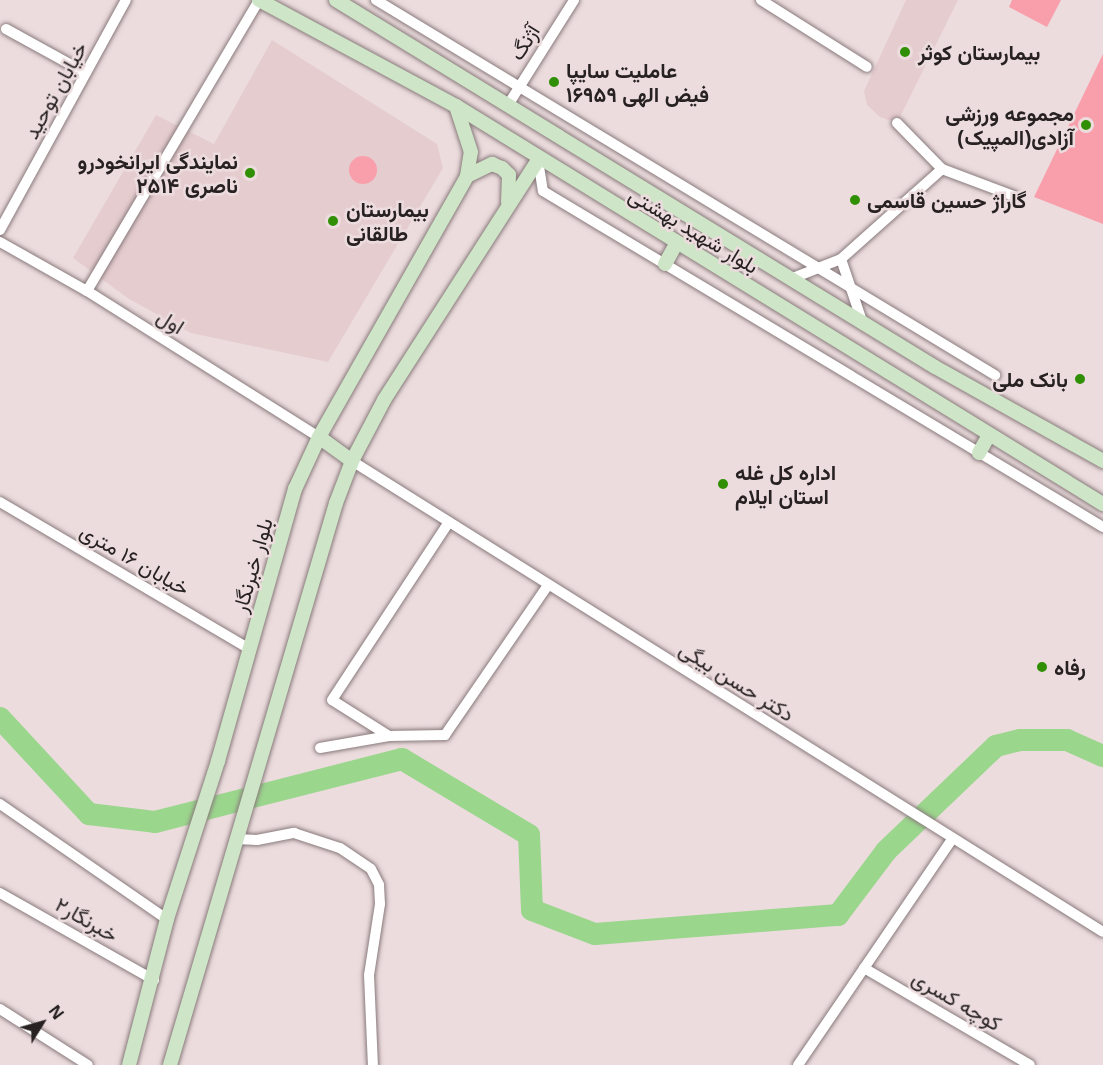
<!DOCTYPE html>
<html>
<head>
<meta charset="utf-8">
<style>
	body { margin:0 }
	#map { position:relative; width:1103px; height:1065px; overflow:hidden; background:#ecdcde; font-family:"Noto Sans",Vazirmatn,sans-serif }
	div>[style] { position:absolute }
	.built>* { inset:0; background:#e5cccf }
	.green>* { inset:0; background:#f99fac }
	.round { border-radius:50% }
	.river>* { height:22px; margin:-11px; padding:0 11px; transform-origin:11px; border-radius:11px; background:#9bd68d }
	.roads { filter:drop-shadow(0 0 2px #897a7c) drop-shadow(0 0 2px #897a7c) }
	.street>* { height:10px; margin:-5px; padding:0 5px; transform-origin:5px; border-radius:5px; background:#fff }
	.secondary>* { height:14px; margin:-7px; padding:0 7px; transform-origin:7px; border-radius:7px; background:#cee6c7 }
	.dots>* { width:16px; height:16px; translate:-50% -50%; box-sizing:border-box; border:3px solid #ecdcde; border-radius:50% }
	span { translate:-50% -50%; white-space:nowrap; text-align:center; line-height:1.15; -webkit-text-stroke:5px #ecdcde; paint-order:stroke }
	.street-label { font-size:21px; color:#272121 }
	.poi-label { font-size:21px; color:#272121; font-weight:700 }
	.left { translate:0 -50%; text-align:left }
	.right { translate:-100% -50%; text-align:right }
	.north { position:absolute; left:12px; top:993px; width:60px; height:60px; -webkit-text-stroke:4px #ecdcde; paint-order:stroke; rotate:53deg; font-size:16px; font-weight:700; line-height:24px; text-align:center; color:#272121 }
	.north::after { content:''; display:block; margin:auto; width:21px; height:27px; background:#272121; clip-path:polygon(50% 0,100% 100%,50% 72%,0 100%) }
</style>
</head>
<body>
<div id="map">
	<div class="built">
		<i style="clip-path:polygon(906px 0,958px 0,897px 123px,880px 117px,867px 105px,864px 91px)"></i>
		<i style="clip-path:polygon(272px 40px,437px 144px,443px 168px,328px 362px,191px 333px,129px 299px,73px 258px,156px 115px,214px 144px)"></i>
	</div>
	<div class="green">
		<i style="clip-path:polygon(1012px 0,1061px 0,1047px 27px,1009px 7px)"></i>
		<i style="clip-path:polygon(1103px 54px,1103px 224px,1034px 197px)"></i>
		<i class="round" style="left:349px;top:156px;width:28px;height:28px"></i>
	</div>
	<div class="river">
		<i style="left:0;top:718px;width:131px;rotate:47.2deg"></i>
		<i style="left:89px;top:814px;width:66px;rotate:6.9deg"></i>
		<i style="left:155px;top:822px;width:255px;rotate:-14.3deg"></i>
		<i style="left:402px;top:759px;width:148px;rotate:30.9deg"></i>
		<i style="left:529px;top:835px;width:75px;rotate:87.7deg"></i>
		<i style="left:532px;top:910px;width:67px;rotate:20.9deg"></i>
		<i style="left:595px;top:934px;width:244px;rotate:-4.5deg"></i>
		<i style="left:838px;top:915px;width:80px;rotate:-53.1deg"></i>
		<i style="left:886px;top:851px;width:152px;rotate:-43.7deg"></i>
		<i style="left:996px;top:746px;width:25px;rotate:-14deg"></i>
		<i style="left:1020px;top:740px;width:47px"></i>
		<i style="left:1067px;top:740px;width:39px;rotate:24deg"></i>
	</div>
	<div class="roads">
		<div class="street">
			<i style="left:376px;top:0;width:724px;rotate:31.21deg"></i>
			<i style="left:761px;top:0;width:125px;rotate:32.3deg"></i>
			<i style="left:6px;top:29px;width:91px;rotate:28.8deg"></i>
			<i style="left:508px;top:105px;width:124px;rotate:-57.8deg"></i>
			<i style="left:897px;top:123px;width:64px;rotate:45.6deg"></i>
			<i style="left:942px;top:169px;width:77px;rotate:20.6deg"></i>
			<i style="left:538px;top:160px;width:31px;rotate:81deg"></i>
			<i style="left:543px;top:191px;width:653px;rotate:30.96deg"></i>
			<i style="left:0;top:230px;width:262px;rotate:-61.3deg"></i>
			<i style="left:0;top:242px;width:100px;rotate:29.4deg"></i>
			<i style="left:87px;top:291px;width:274px;rotate:32.2deg"></i>
			<i style="left:841px;top:259px;width:65px;rotate:71.3deg"></i>
			<i style="left:793px;top:278px;width:52px;rotate:-21.6deg"></i>
			<i style="left:841px;top:259px;width:135px;rotate:-41.7deg"></i>
			<i style="left:87px;top:291px;width:338px;rotate:-59.4deg"></i>
			<i style="left:352px;top:461px;width:886px;rotate:32.09deg"></i>
			<i style="left:0;top:502px;width:290px;rotate:30.5deg"></i>
			<i style="left:389px;top:736px;width:67px;rotate:-147.7deg"></i>
			<i style="left:332px;top:700px;width:213px;rotate:-56.7deg"></i>
			<i style="left:320px;top:748px;width:70px;rotate:-9.9deg"></i>
			<i style="left:389px;top:736px;width:56px;rotate:-1deg"></i>
			<i style="left:445px;top:735px;width:182px;rotate:-55.5deg"></i>
			<i style="left:0;top:804px;width:203px;rotate:34.6deg"></i>
			<i style="left:237px;top:839px;width:20px;rotate:3deg"></i>
			<i style="left:257px;top:840px;width:38px;rotate:-11deg"></i>
			<i style="left:294px;top:833px;width:48px;rotate:18.1deg"></i>
			<i style="left:340px;top:848px;width:37px;rotate:34deg"></i>
			<i style="left:371px;top:869px;width:18px;rotate:63deg"></i>
			<i style="left:379px;top:885px;width:19px;rotate:87deg"></i>
			<i style="left:380px;top:904px;width:72px;rotate:98.8deg"></i>
			<i style="left:369px;top:975px;width:90px;rotate:87.5deg"></i>
			<i style="left:0;top:893px;width:177px;rotate:29.5deg"></i>
			<i style="left:864px;top:968px;width:192px;rotate:30.3deg"></i>
			<i style="left:0;top:1009px;width:104px;rotate:32.5deg"></i>
			<i style="left:798px;top:1065px;width:273px;rotate:-55.7deg"></i>
		</div>
		<div class="secondary">
			<i style="left:259px;top:0;width:224px;rotate:28.3deg"></i>
			<i style="left:456px;top:106px;width:760px;rotate:31.6deg"></i>
			<i style="left:336px;top:0;width:702px;rotate:31.5deg"></i>
			<i style="left:935px;top:367px;width:193px;rotate:29.2deg"></i>
			<i style="left:467px;top:176px;width:28px;rotate:-26deg"></i>
			<i style="left:492px;top:164px;width:11px;rotate:22deg"></i>
			<i style="left:502px;top:168px;width:10px;rotate:45deg"></i>
			<i style="left:509px;top:175px;width:27px;rotate:92deg"></i>
			<i style="left:665px;top:264px;width:23px;rotate:-61deg"></i>
			<i style="left:319px;top:437px;width:41px;rotate:36deg"></i>
			<i style="left:979px;top:453px;width:21px;rotate:-61deg"></i>
			<i style="left:129px;top:1065px;width:151px;rotate:-75.4deg"></i>
			<i style="left:167px;top:919px;width:166px;rotate:-72.1deg"></i>
			<i style="left:218px;top:761px;width:283px;rotate:-74.2deg"></i>
			<i style="left:295px;top:489px;width:57px;rotate:-65.2deg"></i>
			<i style="left:319px;top:437px;width:300px;rotate:-60.4deg"></i>
			<i style="left:467px;top:176px;width:24px;rotate:-81deg"></i>
			<i style="left:471px;top:152px;width:48px;rotate:-108.1deg"></i>
			<i style="left:170px;top:1065px;width:586px;rotate:-73.54deg"></i>
			<i style="left:336px;top:503px;width:45px;rotate:-69.1deg"></i>
			<i style="left:352px;top:461px;width:69px;rotate:-62.3deg"></i>
			<i style="left:384px;top:400px;width:285px;rotate:-57.3deg"></i>
		</div>
	</div>
	<div class="dots">
		<i style="left:905px;top:52px;background:#308f05"></i>
		<i style="left:554px;top:82px;background:#308f05"></i>
		<i style="left:1086px;top:125px;background:#308f05"></i>
		<i style="left:250px;top:173px;background:#308f05"></i>
		<i style="left:855px;top:200px;background:#308f05"></i>
		<i style="left:333px;top:221px;background:#308f05"></i>
		<i style="left:1080px;top:379px;background:#308f05"></i>
		<i style="left:723px;top:484px;background:#308f05"></i>
		<i style="left:1042px;top:667px;background:#308f05"></i>
	</div>
	<div class="street-label">
		<span style="left:524px;top:42px;rotate:-58deg">آژنگ</span>
		<span style="left:55px;top:90px;rotate:-61deg">خیابان توحید</span>
		<span style="left:694px;top:230px;rotate:31deg">بلوار شهید بهشتی</span>
		<span style="left:171px;top:321px;rotate:32deg">اول</span>
		<span style="left:135px;top:559px;rotate:30deg">خیابان ۱۶ متری</span>
		<span style="left:252px;top:565px;rotate:-74deg">بلوار خبرنگار</span>
		<span style="left:737px;top:681px;rotate:32deg">دکتر حسن بیگی</span>
		<span style="left:87px;top:919px;rotate:30deg">خبرنگار۲</span>
		<span style="left:957px;top:1000px;rotate:30deg">کوچه کسری</span>
	</div>
	<div class="poi-label">
		<span class="left" style="left:918px;top:52px">بیمارستان کوثر</span>
		<span class="left" style="left:566px;top:82px">عاملیت سایپا<br>۱۶۹۵۹ فیض الهی</span>
		<span class="right" style="left:1074px;top:125px">مجموعه ورزشی<br>آزادی(المپیک)</span>
		<span class="right" style="left:238px;top:173px">نمایندگی ایرانخودرو<br>ناصری ۲۵۱۴</span>
		<span class="left" style="left:867px;top:200px">گاراژ حسین قاسمی</span>
		<span class="left" style="left:346px;top:221px">بیمارستان<br>طالقانی</span>
		<span class="right" style="left:1068px;top:379px">بانک ملی</span>
		<span class="left" style="left:735px;top:484px">اداره کل غله<br>استان ایلام</span>
		<span class="left" style="left:1054px;top:667px">رفاه</span>
	</div>
	<div class="north">N</div>
</div>
</body>
</html>
